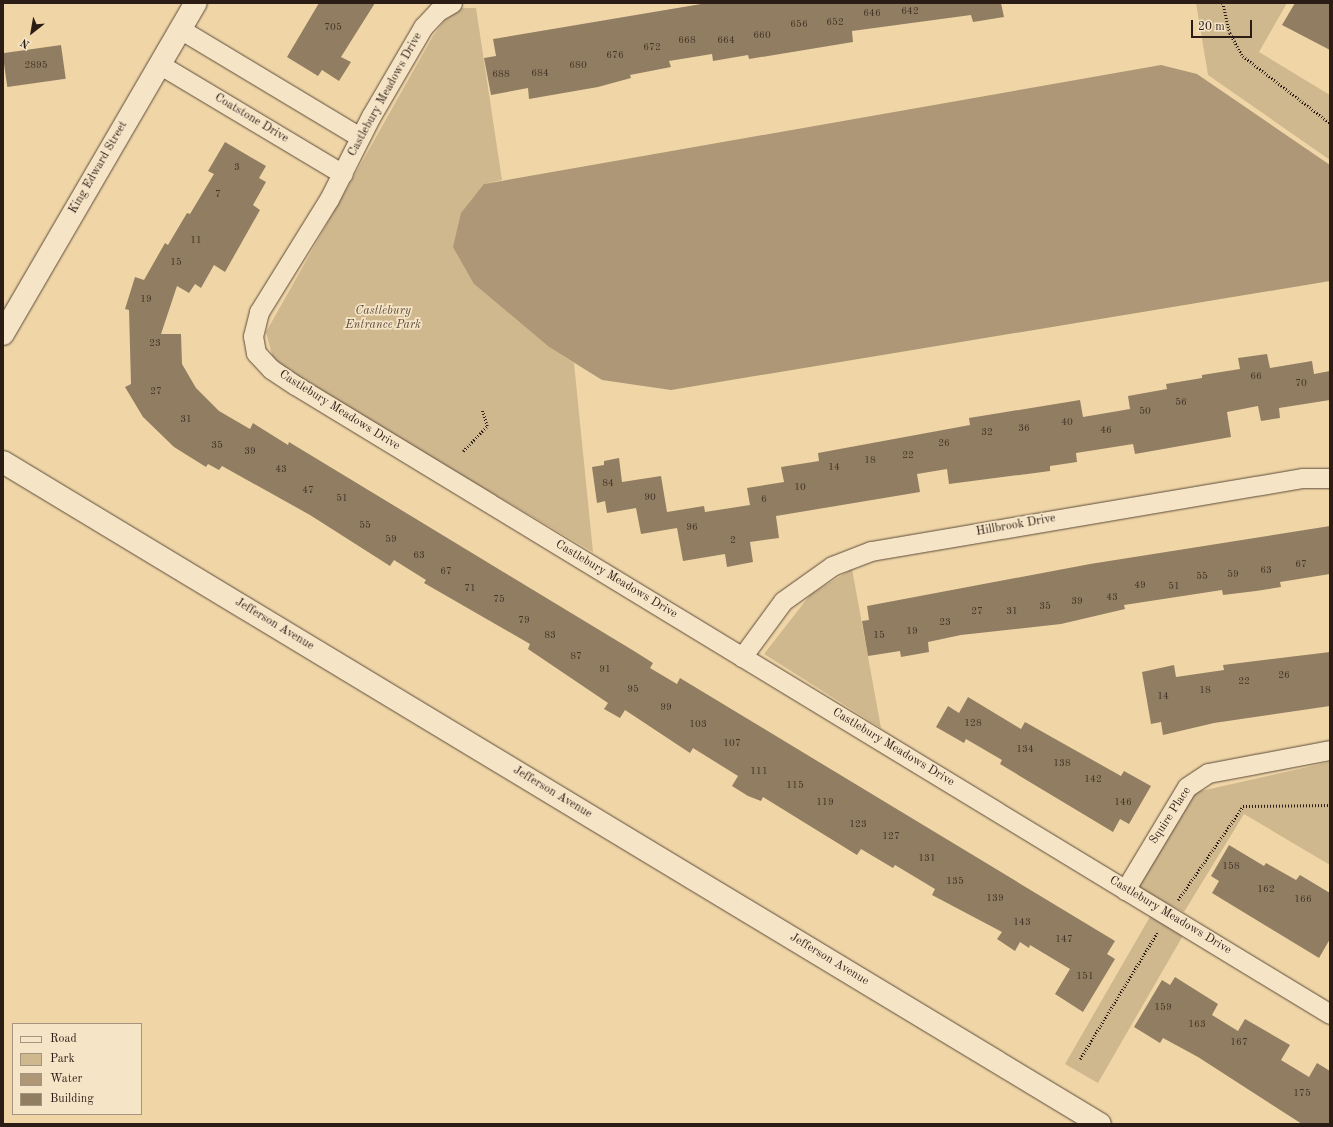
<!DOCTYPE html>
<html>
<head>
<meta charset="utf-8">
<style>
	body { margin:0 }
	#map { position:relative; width:1333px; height:1127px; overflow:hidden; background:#f0d6a7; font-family:"Old Standard TT",serif }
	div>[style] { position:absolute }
	.green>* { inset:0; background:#cfb78e; transform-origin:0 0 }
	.water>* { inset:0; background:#ad9776 }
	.building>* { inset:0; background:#917d61; transform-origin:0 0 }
	.path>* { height:2.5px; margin-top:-1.25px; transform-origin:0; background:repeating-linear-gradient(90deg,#2b1d16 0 1px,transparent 0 3px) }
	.roads { filter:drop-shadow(0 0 1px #5c4b3a) drop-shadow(0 0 1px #5c4b3a) }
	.street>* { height:19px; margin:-9.5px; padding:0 9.5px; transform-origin:9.5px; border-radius:9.5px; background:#f5e4c6 }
	.secondary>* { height:22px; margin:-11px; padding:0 11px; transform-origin:11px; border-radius:11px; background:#f5e4c6 }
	span { translate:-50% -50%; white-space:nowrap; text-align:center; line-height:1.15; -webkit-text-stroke:3.5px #f5e4c6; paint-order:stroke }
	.number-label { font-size:10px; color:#443529 }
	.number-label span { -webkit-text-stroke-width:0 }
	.street-label { font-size:12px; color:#2b1d16 }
	.park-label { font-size:12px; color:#5c4b3a; font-style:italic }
	.frame { position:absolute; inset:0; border:4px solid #2b1d16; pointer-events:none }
	.legend { position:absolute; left:12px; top:1023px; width:130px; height:92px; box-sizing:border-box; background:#f5e4c6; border:1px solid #a49480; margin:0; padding:5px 7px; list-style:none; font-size:12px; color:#2b1d16 }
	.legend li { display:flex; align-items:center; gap:8px; height:20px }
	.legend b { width:20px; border:1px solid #a49480 }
	.north { position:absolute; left:12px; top:12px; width:40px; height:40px; -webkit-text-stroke:3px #f5e4c6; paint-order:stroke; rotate:211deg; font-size:11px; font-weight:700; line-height:16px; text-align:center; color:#2b1d16 }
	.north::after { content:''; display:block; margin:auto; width:14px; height:18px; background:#2b1d16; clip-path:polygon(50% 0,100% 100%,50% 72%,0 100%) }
	.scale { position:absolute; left:1191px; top:20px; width:61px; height:18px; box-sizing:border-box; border:2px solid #2b1d16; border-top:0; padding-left:5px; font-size:12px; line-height:14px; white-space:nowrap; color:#2b1d16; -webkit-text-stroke:3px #f5e4c6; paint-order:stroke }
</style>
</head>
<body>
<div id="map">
	<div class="green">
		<i style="clip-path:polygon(1196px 3px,1287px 3px,1259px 52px,1330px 95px,1330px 160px,1208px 75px)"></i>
		<i style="clip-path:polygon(461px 8px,476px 8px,502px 180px,484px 184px,474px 284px,549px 347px,574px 363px,593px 552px,275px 366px,266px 332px,433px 36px,445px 20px)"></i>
		<i style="clip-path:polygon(852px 569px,881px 728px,764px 654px,810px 595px)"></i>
		<i style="clip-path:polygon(1330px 762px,1330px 865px,1244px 814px,1184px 912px,1135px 886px,1192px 793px)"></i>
		<i style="left:1151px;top:915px;width:38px;height:172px;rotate:30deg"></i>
	</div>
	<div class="water">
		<i style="clip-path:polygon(1161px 65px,1197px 74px,1330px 165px,1330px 281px,671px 390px,602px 380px,549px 347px,474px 284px,453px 247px,461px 213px,484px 184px)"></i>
	</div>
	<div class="building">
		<i style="clip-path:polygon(319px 3px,375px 3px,341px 57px,351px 62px,339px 81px,322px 70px,318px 76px,287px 57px)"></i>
		<i style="clip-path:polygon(707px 3px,1001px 3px,1004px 17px,973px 22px,971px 15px,852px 31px,853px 42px,749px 59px,748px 55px,713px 61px,712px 54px,669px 61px,671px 67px,630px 75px,631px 78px,598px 87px,529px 99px,528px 88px,491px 95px,484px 58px,496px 56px,493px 39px)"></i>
		<i style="clip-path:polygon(1295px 3px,1330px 3px,1330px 50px,1282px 25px)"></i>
		<i style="left:61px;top:45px;width:34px;height:59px;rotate:82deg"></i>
		<i style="clip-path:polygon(225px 142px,266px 166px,259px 178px,266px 182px,253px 205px,260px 210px,225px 272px,214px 265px,201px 288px,195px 284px,189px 293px,177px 286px,161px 334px,181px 334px,182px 364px,196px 388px,219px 411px,250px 429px,253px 423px,288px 445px,289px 442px,634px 651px,653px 663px,650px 668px,677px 684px,680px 678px,1115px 941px,1107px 954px,1115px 959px,1083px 1012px,1055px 994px,1070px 969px,1030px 945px,1029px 948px,1020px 942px,1015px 951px,997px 939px,1002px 932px,932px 895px,935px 889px,895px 865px,893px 868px,861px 849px,857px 855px,763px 797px,761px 801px,748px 796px,732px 786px,738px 776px,693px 748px,690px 753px,625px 710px,620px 718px,604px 709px,608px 703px,528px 649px,530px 644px,424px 583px,426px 580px,394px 560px,390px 566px,310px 515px,222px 466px,219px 470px,208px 464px,206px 467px,174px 447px,143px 417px,125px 387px,131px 384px,129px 310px,125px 309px,135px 277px,144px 280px,165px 243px,168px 245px,187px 213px,190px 214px,214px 174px,208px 171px)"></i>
		<i style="clip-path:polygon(1267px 354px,1270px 368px,1312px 361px,1314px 374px,1330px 371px,1330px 400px,1279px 408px,1280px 418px,1261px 421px,1258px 406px,1227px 412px,1231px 437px,1135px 454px,1133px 444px,1076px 453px,1077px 462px,1050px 466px,1050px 471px,949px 484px,947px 469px,917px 474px,920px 492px,776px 516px,779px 538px,750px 542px,753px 562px,727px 567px,725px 554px,683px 561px,677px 528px,641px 534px,636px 508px,607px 513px,605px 501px,597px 503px,592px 467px,604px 465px,604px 461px,619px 458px,622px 482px,661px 476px,667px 512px,704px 506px,705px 512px,750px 505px,747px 488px,784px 482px,781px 467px,819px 461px,818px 453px,970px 425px,969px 418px,1080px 400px,1083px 417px,1130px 409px,1128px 396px,1167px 389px,1166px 384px,1202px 378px,1202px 375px,1240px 369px,1238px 358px)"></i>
		<i style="clip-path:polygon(1330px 526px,1330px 574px,1280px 582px,1281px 587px,1256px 591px,1223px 595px,1222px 590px,1124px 605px,1125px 609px,1061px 624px,961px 635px,928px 642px,929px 652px,901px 657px,900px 651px,868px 656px,862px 621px,869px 620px,867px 606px,1090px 564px)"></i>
		<i style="clip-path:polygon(1330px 652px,1330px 706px,1214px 723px,1163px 735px,1161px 722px,1151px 724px,1142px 672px,1174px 665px,1176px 677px,1224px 670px,1223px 665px)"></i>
		<i style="clip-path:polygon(968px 697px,1021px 729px,1025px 722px,1121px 776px,1124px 771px,1151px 786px,1129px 824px,1120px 819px,1113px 832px,1000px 764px,1002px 760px,966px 739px,964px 743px,936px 727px,948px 706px,959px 713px)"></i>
		<i style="clip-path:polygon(1229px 845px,1264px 866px,1266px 863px,1296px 880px,1300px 875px,1330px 893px,1330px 939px,1319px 958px,1212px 893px,1219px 881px,1211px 876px)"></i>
		<i style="clip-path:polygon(1175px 977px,1218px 1004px,1212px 1015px,1238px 1031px,1245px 1019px,1290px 1045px,1281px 1060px,1309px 1077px,1317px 1063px,1330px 1071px,1330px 1124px,1302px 1124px,1198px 1057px,1163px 1038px,1160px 1043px,1134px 1027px,1162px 980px,1170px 985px)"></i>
	</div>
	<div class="path">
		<i style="left:1223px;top:3px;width:31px;rotate:77deg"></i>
		<i style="left:1230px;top:33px;width:26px;rotate:61deg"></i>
		<i style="left:1243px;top:56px;width:110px;rotate:37.6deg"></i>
		<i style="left:463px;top:451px;width:35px;rotate:-46deg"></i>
		<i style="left:487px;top:426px;width:17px;rotate:-107deg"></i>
		<i style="left:1178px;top:900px;width:114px;rotate:-55.3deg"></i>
		<i style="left:1243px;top:806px;width:87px;rotate:-0.7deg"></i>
		<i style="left:1080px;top:1059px;width:150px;rotate:-58.6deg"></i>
	</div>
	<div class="roads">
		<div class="street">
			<i style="left:452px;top:3px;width:16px;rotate:150deg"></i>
			<i style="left:438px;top:11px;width:22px;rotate:133deg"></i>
			<i style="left:423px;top:27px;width:103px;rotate:120.3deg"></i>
			<i style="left:371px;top:116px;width:93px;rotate:116.8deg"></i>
			<i style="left:329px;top:199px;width:133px;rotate:121.8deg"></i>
			<i style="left:259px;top:312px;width:25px;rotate:104deg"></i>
			<i style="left:253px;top:336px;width:17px;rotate:80deg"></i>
			<i style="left:256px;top:353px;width:22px;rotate:47deg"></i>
			<i style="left:271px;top:369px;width:29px;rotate:34deg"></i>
			<i style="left:295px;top:385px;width:1211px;rotate:31.29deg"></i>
			<i style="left:180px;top:29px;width:210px;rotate:31deg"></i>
			<i style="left:159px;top:64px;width:214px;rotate:30.9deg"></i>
			<i style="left:742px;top:657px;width:69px;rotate:-53.8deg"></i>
			<i style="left:783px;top:601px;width:60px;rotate:-35.5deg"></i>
			<i style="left:832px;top:566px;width:42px;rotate:-21deg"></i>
			<i style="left:871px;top:551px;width:438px;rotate:-9.6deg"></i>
			<i style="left:1303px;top:478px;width:27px"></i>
			<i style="left:1125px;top:890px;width:120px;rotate:-59deg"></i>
			<i style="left:1187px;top:787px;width:25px;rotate:-34deg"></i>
			<i style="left:1208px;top:773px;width:124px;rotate:-10.7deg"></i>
		</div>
		<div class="secondary">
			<i style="left:3px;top:334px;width:383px;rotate:-59.8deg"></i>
			<i style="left:3px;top:462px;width:1281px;rotate:31.11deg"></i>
		</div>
	</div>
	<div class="number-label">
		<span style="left:910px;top:12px">642</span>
		<span style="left:872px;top:14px">646</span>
		<span style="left:835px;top:23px">652</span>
		<span style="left:799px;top:25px">656</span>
		<span style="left:333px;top:28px">705</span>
		<span style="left:762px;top:36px">660</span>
		<span style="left:687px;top:41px">668</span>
		<span style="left:726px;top:41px">664</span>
		<span style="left:652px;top:48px">672</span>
		<span style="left:615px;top:56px">676</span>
		<span style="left:36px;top:66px">2895</span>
		<span style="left:578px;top:66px">680</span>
		<span style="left:540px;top:74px">684</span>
		<span style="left:501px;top:75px">688</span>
		<span style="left:237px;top:168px">3</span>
		<span style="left:218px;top:195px">7</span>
		<span style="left:196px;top:241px">11</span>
		<span style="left:176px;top:263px">15</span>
		<span style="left:146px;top:300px">19</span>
		<span style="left:155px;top:344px">23</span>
		<span style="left:1256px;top:377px">66</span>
		<span style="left:1301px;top:384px">70</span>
		<span style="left:156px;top:392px">27</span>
		<span style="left:1181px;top:403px">56</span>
		<span style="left:1145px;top:412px">50</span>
		<span style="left:186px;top:420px">31</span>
		<span style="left:1067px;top:423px">40</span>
		<span style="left:1024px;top:429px">36</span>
		<span style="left:1106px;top:431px">46</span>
		<span style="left:987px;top:433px">32</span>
		<span style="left:944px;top:444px">26</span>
		<span style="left:217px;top:446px">35</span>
		<span style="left:250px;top:452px">39</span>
		<span style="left:908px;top:456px">22</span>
		<span style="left:870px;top:461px">18</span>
		<span style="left:834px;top:468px">14</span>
		<span style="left:281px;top:470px">43</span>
		<span style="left:608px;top:484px">84</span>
		<span style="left:800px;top:488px">10</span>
		<span style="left:308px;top:491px">47</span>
		<span style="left:650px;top:498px">90</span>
		<span style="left:342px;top:499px">51</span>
		<span style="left:764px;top:500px">6</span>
		<span style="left:365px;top:526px">55</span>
		<span style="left:692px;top:528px">96</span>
		<span style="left:391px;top:540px">59</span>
		<span style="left:733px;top:541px">2</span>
		<span style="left:419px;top:556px">63</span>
		<span style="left:1301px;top:565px">67</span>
		<span style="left:1266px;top:571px">63</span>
		<span style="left:446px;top:572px">67</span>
		<span style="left:1233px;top:575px">59</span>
		<span style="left:1202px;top:577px">55</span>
		<span style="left:1140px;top:586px">49</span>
		<span style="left:1174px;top:587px">51</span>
		<span style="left:470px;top:589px">71</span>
		<span style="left:1112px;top:598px">43</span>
		<span style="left:499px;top:600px">75</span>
		<span style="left:1077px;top:602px">39</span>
		<span style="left:1045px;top:607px">35</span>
		<span style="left:977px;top:612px">27</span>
		<span style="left:1012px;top:612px">31</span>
		<span style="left:524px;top:621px">79</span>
		<span style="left:945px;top:623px">23</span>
		<span style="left:912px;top:632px">19</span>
		<span style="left:550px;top:636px">83</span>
		<span style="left:879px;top:636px">15</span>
		<span style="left:576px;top:657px">87</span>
		<span style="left:605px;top:670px">91</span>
		<span style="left:1284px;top:676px">26</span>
		<span style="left:1244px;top:682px">22</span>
		<span style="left:633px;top:690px">95</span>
		<span style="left:1205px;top:691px">18</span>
		<span style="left:1163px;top:697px">14</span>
		<span style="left:666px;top:708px">99</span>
		<span style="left:973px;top:724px">128</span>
		<span style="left:698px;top:725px">103</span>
		<span style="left:732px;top:744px">107</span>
		<span style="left:1025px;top:750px">134</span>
		<span style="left:1062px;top:764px">138</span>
		<span style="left:759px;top:772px">111</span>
		<span style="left:1093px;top:780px">142</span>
		<span style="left:795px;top:786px">115</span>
		<span style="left:825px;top:803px">119</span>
		<span style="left:1123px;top:803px">146</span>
		<span style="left:858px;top:825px">123</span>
		<span style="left:891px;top:837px">127</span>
		<span style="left:927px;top:859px">131</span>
		<span style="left:1231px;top:867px">158</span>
		<span style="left:955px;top:882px">135</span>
		<span style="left:1266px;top:890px">162</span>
		<span style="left:995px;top:899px">139</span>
		<span style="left:1303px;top:900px">166</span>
		<span style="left:1022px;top:923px">143</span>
		<span style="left:1064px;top:940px">147</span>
		<span style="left:1085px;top:977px">151</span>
		<span style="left:1163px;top:1008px">159</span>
		<span style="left:1197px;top:1025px">163</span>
		<span style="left:1239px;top:1043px">167</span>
		<span style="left:1302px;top:1094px">175</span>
	</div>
	<div class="street-label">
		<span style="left:386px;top:95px;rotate:-61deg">Castlebury Meadows Drive</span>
		<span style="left:251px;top:119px;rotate:31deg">Coatstone Drive</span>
		<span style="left:99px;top:168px;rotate:-60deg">King Edward Street</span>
		<span style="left:339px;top:411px;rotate:32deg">Castlebury Meadows Drive</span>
		<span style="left:1016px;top:526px;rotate:-10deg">Hillbrook Drive</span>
		<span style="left:616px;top:580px;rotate:31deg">Castlebury Meadows Drive</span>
		<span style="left:274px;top:625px;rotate:31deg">Jefferson Avenue</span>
		<span style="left:893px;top:748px;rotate:31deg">Castlebury Meadows Drive</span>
		<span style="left:552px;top:793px;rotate:31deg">Jefferson Avenue</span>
		<span style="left:1171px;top:816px;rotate:-57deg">Squire Place</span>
		<span style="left:1170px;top:916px;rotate:31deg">Castlebury Meadows Drive</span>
		<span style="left:829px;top:960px;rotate:31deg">Jefferson Avenue</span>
	</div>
	<div class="park-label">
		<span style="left:383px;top:319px">Castlebury<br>Entrance Park</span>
	</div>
	<div class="frame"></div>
	<ul class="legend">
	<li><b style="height:5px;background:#f5e4c6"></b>Road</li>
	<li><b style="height:11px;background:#cfb78e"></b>Park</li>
	<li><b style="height:11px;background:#ad9776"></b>Water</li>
	<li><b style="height:11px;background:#917d61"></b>Building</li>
	</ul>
	<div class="north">N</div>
	<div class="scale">20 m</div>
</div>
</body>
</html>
